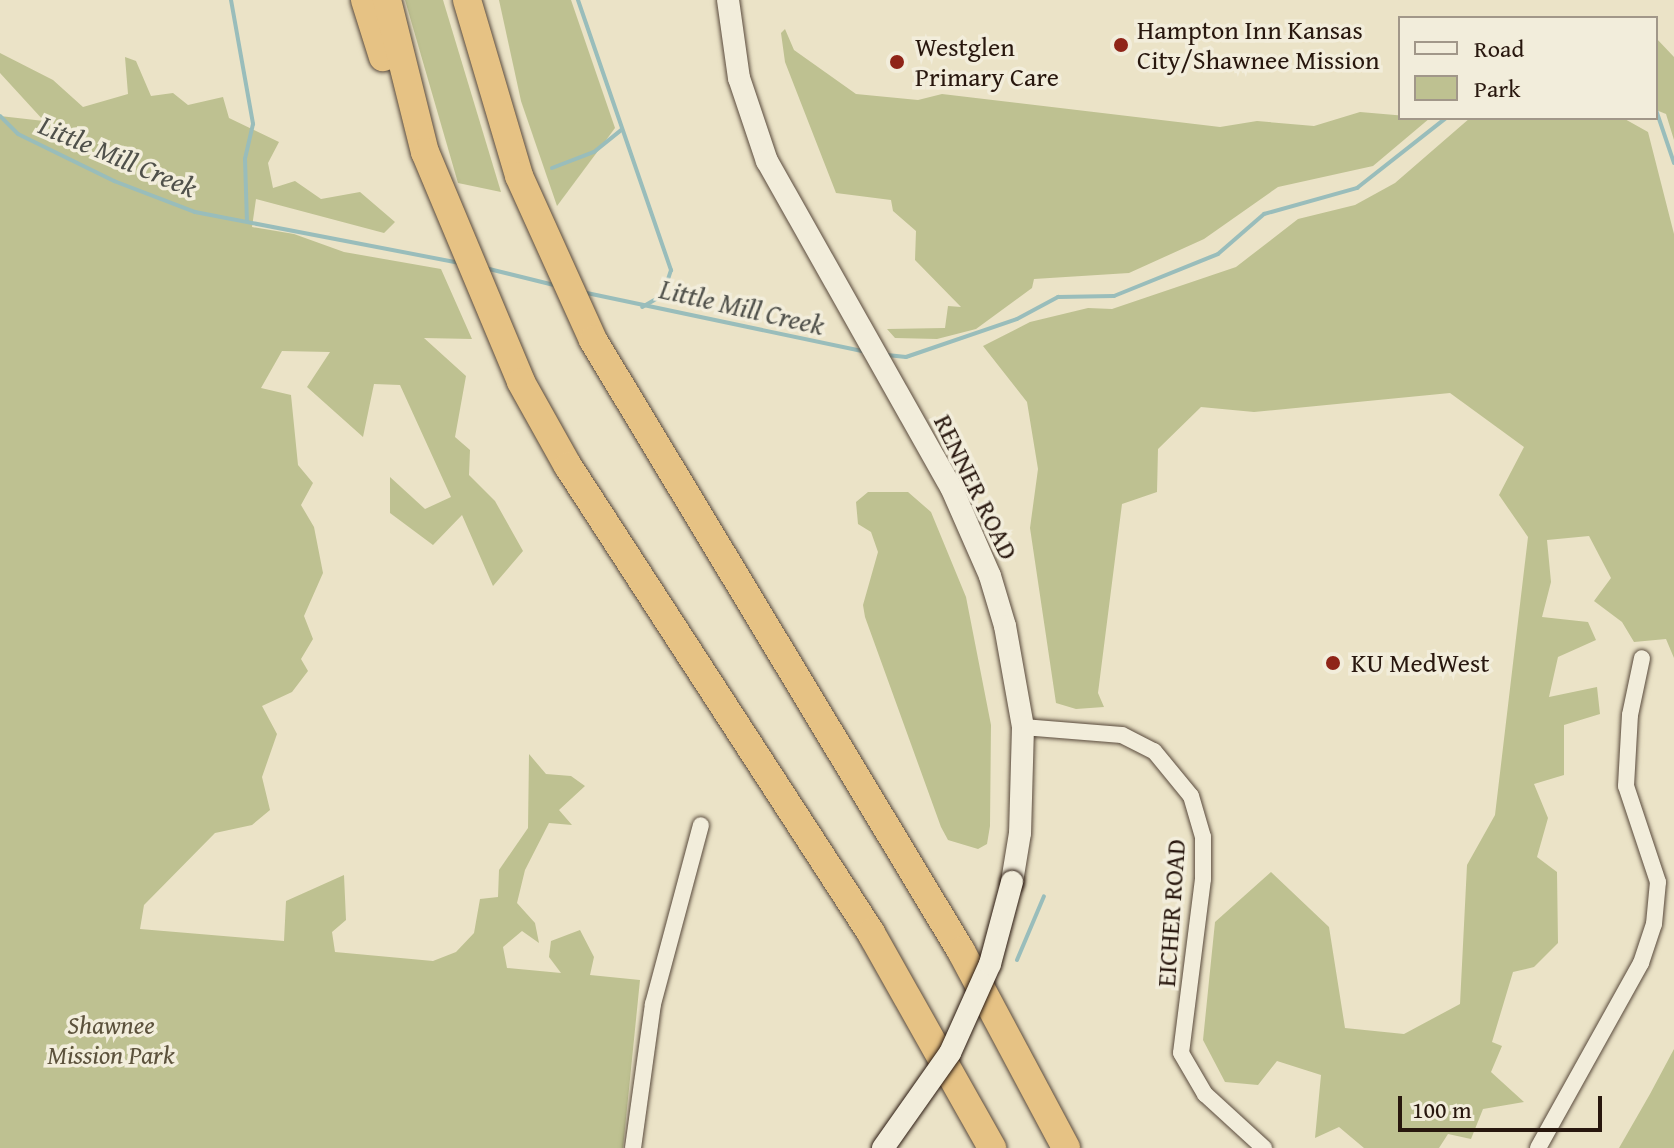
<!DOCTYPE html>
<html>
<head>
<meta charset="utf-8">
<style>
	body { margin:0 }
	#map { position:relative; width:1674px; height:1148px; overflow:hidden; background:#ebe3c7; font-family:"Gentium Book Plus",serif }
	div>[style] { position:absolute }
	.green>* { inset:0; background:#bec191 }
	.stream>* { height:4px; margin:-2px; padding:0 2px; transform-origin:2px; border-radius:2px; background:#99bdbb }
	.roads { filter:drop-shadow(0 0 2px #594a3c) drop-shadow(0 0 2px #594a3c) }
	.minor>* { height:16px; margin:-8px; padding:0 8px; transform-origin:8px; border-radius:8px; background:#f2eddb }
	.secondary>* { height:22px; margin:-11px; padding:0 11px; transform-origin:11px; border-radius:11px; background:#f2eddb }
	.motorway>* { height:28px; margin:-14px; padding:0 14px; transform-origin:14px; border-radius:14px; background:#e6c284 }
	.bridges { filter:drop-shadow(0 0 2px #28170e) drop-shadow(0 0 2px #28170e) }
	.secondary-bridge>* { height:22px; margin:-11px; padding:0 11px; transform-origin:11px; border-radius:11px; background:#f2eddb }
	.dots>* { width:22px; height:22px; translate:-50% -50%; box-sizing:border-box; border:4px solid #f2eddb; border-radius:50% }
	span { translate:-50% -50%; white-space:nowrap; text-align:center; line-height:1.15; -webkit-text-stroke:7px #f2eddb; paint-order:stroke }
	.poi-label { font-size:26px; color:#28170e }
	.left { translate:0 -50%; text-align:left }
	.street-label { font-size:26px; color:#28170e }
	.park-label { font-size:26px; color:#5c523c; font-style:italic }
	.water-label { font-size:28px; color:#50514b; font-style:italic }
	.legend { position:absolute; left:1398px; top:16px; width:260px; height:104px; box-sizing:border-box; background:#f2eddb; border:2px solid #a19789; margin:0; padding:10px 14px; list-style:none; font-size:24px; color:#28170e }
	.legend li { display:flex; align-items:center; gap:16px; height:40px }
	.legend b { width:40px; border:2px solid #a19789 }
	.scale { position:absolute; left:1398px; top:1096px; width:204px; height:36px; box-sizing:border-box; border:4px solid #28170e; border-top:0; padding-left:10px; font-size:24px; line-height:28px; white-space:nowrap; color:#28170e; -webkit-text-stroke:6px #f2eddb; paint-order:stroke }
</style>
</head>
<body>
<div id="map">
	<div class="green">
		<i style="clip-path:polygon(405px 0,443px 0,501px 192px,458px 183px)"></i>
		<i style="clip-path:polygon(499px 0,571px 0,615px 128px,557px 206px,521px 101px)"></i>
		<i style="clip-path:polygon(785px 29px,794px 50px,856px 94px,918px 100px,942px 94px,1220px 127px,1257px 121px,1314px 126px,1360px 112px,1430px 118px,1373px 166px,1278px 187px,1204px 239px,1129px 273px,1034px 279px,1032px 288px,976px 329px,937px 339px,895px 338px,887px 329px,945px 328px,948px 306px,961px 307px,915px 260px,916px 231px,893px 211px,891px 200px,836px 193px,785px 62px,781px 33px)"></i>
		<i style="clip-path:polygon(1656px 38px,1674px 57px,1674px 140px,1666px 114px,1656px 110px)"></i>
		<i style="clip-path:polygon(0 53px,53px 80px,83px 107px,128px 94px,125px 57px,136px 61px,151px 96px,173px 93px,188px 105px,223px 97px,229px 118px,279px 142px,268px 163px,273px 188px,295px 181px,321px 199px,360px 192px,395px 222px,384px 233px,256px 199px,252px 227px,294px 234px,344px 252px,441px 269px,472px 339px,424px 338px,466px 376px,455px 437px,470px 450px,469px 475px,495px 501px,523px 551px,493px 586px,462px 515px,433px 545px,390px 513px,390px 477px,425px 509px,451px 497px,400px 385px,374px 384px,363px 437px,307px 387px,330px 352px,282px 351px,261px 388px,291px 395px,298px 465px,313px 483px,301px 505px,314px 527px,323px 573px,304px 616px,313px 639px,301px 659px,308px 671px,292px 692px,262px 706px,277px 734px,262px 777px,270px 810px,252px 825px,215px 833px,144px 905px,140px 929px,284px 941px,286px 901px,344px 875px,346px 920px,332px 932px,335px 952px,433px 961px,456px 952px,474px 933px,480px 899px,498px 897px,499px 870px,528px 828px,529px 754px,546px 774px,571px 776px,585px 786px,559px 810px,572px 825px,549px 823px,525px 870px,517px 903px,535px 923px,539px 943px,522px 931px,503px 947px,507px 968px,561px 973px,549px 957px,551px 941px,580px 930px,594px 957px,590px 975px,640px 980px,623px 1148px,0 1148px,0 116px,44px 121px,0 73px)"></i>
		<i style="clip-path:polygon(1470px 118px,1623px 118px,1648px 132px,1674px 234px,1674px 658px,1666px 639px,1634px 642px,1622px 622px,1594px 601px,1611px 578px,1589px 536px,1547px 540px,1551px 582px,1542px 617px,1588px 622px,1596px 640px,1558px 657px,1549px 697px,1597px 687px,1600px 714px,1564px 725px,1564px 775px,1534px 784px,1548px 818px,1537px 857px,1557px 872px,1558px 943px,1534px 967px,1513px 972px,1492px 1042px,1502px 1046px,1491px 1072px,1524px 1102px,1483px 1109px,1471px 1139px,1448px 1134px,1439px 1148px,1364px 1148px,1339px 1127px,1315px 1138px,1321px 1075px,1277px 1061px,1258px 1085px,1225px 1082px,1203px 1040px,1215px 922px,1271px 872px,1329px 927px,1345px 1028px,1404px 1034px,1460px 1004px,1467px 865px,1495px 815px,1528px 537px,1499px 495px,1524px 447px,1450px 393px,1254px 412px,1201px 407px,1158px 449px,1157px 492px,1122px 504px,1098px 693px,1104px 707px,1076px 709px,1056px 703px,1030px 528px,1038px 469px,1027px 402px,983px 346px,1030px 322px,1088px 308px,1112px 309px,1236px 267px,1298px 219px,1355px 205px,1395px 183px)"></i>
		<i style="clip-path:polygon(868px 492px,908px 492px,931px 512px,966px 597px,991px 725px,990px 826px,987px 844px,978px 849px,948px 840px,941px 827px,865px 617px,863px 605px,878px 552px,871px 532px,858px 524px,856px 502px)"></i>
		<i style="clip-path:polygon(1674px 1049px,1674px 1148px,1619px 1148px,1650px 1094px)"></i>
	</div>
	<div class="stream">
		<i style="left:231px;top:0;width:126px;rotate:79.9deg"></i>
		<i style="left:253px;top:124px;width:36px;rotate:103deg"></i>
		<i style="left:245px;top:159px;width:62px;rotate:88.2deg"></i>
		<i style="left:578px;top:0;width:286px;rotate:71deg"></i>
		<i style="left:671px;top:270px;width:26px;rotate:108deg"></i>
		<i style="left:663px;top:295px;width:24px;rotate:150deg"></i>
		<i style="left:1656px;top:110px;width:56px;rotate:71.2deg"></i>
		<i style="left:0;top:116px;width:25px;rotate:45deg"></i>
		<i style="left:18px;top:134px;width:107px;rotate:26.1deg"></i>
		<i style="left:114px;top:181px;width:87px;rotate:20.9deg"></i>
		<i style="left:195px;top:212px;width:271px;rotate:10.9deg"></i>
		<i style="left:552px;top:168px;width:45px;rotate:-20.9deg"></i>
		<i style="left:594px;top:152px;width:36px;rotate:-39deg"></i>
		<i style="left:485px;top:268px;width:71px;rotate:13.8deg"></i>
		<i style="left:582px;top:292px;width:291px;rotate:11.9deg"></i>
		<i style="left:887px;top:355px;width:19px;rotate:6deg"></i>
		<i style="left:906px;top:357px;width:117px;rotate:-18.9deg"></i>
		<i style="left:1017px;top:319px;width:47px;rotate:-28.2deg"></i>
		<i style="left:1058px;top:297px;width:56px;rotate:-1deg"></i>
		<i style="left:1114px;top:296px;width:112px;rotate:-22deg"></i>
		<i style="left:1218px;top:254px;width:61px;rotate:-41deg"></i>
		<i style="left:1264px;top:214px;width:97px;rotate:-15.6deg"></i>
		<i style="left:1357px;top:188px;width:113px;rotate:-38.2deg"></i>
		<i style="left:1017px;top:960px;width:69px;rotate:-67.1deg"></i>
	</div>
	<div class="roads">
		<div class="minor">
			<i style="left:1023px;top:727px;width:99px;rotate:4.6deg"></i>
			<i style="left:1122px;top:735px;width:36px;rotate:27deg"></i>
			<i style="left:1154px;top:751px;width:58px;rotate:50.6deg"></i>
			<i style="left:1191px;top:796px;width:43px;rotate:73.7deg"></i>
			<i style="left:1203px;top:837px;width:42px;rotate:90deg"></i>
			<i style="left:1203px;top:879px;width:175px;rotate:97.2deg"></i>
			<i style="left:1181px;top:1053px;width:48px;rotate:59.7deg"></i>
			<i style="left:1205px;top:1094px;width:80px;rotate:42.5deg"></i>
			<i style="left:633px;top:1148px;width:145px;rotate:-82.1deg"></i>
			<i style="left:653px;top:1004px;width:185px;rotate:-75deg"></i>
			<i style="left:1538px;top:1148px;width:212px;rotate:-60.9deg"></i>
			<i style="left:1641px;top:963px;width:41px;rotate:-71.6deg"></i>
			<i style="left:1654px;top:924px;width:42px;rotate:-84.6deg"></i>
			<i style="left:1658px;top:882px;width:101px;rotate:-108.4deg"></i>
			<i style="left:1626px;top:786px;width:71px;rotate:-86.8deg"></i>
			<i style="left:1630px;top:715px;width:58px;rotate:-78.1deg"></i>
		</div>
		<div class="secondary">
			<i style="left:728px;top:0;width:79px;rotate:82deg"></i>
			<i style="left:739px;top:78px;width:88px;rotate:71.4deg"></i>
			<i style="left:767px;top:161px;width:374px;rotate:60.6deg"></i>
			<i style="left:951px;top:487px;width:97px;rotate:66.3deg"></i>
			<i style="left:990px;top:576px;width:52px;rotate:73.3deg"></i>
			<i style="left:1005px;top:626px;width:103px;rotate:79.9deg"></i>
			<i style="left:1023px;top:727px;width:106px;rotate:91.6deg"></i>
			<i style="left:1020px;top:833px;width:50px;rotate:99.3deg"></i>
		</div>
		<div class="motorway">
			<i style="left:365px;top:0;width:60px;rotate:72.5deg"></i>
			<i style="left:387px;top:0;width:157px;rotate:76deg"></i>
			<i style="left:425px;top:152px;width:249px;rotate:67.3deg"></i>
			<i style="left:521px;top:382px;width:96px;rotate:60.8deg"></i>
			<i style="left:568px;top:466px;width:557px;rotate:57.02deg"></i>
			<i style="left:871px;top:933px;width:247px;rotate:60.6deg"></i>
			<i style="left:467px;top:0;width:184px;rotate:73.5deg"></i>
			<i style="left:519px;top:176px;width:180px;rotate:65.7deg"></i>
			<i style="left:593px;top:340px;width:713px;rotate:58.94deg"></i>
			<i style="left:961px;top:951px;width:223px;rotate:61.9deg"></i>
		</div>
	</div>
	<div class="bridges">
		<div class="secondary-bridge">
			<i style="left:883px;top:1148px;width:116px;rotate:-54.8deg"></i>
			<i style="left:950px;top:1053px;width:98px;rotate:-65.8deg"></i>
			<i style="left:990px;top:964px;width:85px;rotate:-75deg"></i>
		</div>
	</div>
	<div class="dots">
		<i style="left:1121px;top:45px;background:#8f2418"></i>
		<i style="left:897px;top:62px;background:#8f2418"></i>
		<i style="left:1333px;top:663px;background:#8f2418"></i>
	</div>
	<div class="poi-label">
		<span class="left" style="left:1137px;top:45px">Hampton Inn Kansas<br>City/Shawnee Mission</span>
		<span class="left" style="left:915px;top:62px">Westglen<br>Primary Care</span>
		<span class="left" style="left:1351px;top:663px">KU MedWest</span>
	</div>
	<div class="street-label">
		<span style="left:976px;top:487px;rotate:64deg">RENNER ROAD</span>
		<span style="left:1171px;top:913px;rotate:-86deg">EICHER ROAD</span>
	</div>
	<div class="park-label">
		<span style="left:111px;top:1040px">Shawnee<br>Mission Park</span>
	</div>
	<div class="water-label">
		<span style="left:118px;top:156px;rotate:23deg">Little Mill Creek</span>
		<span style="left:742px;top:307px;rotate:13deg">Little Mill Creek</span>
	</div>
	<ul class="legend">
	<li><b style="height:10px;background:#f2eddb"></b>Road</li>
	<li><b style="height:22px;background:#bec191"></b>Park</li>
	</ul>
	<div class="scale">100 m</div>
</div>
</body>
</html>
